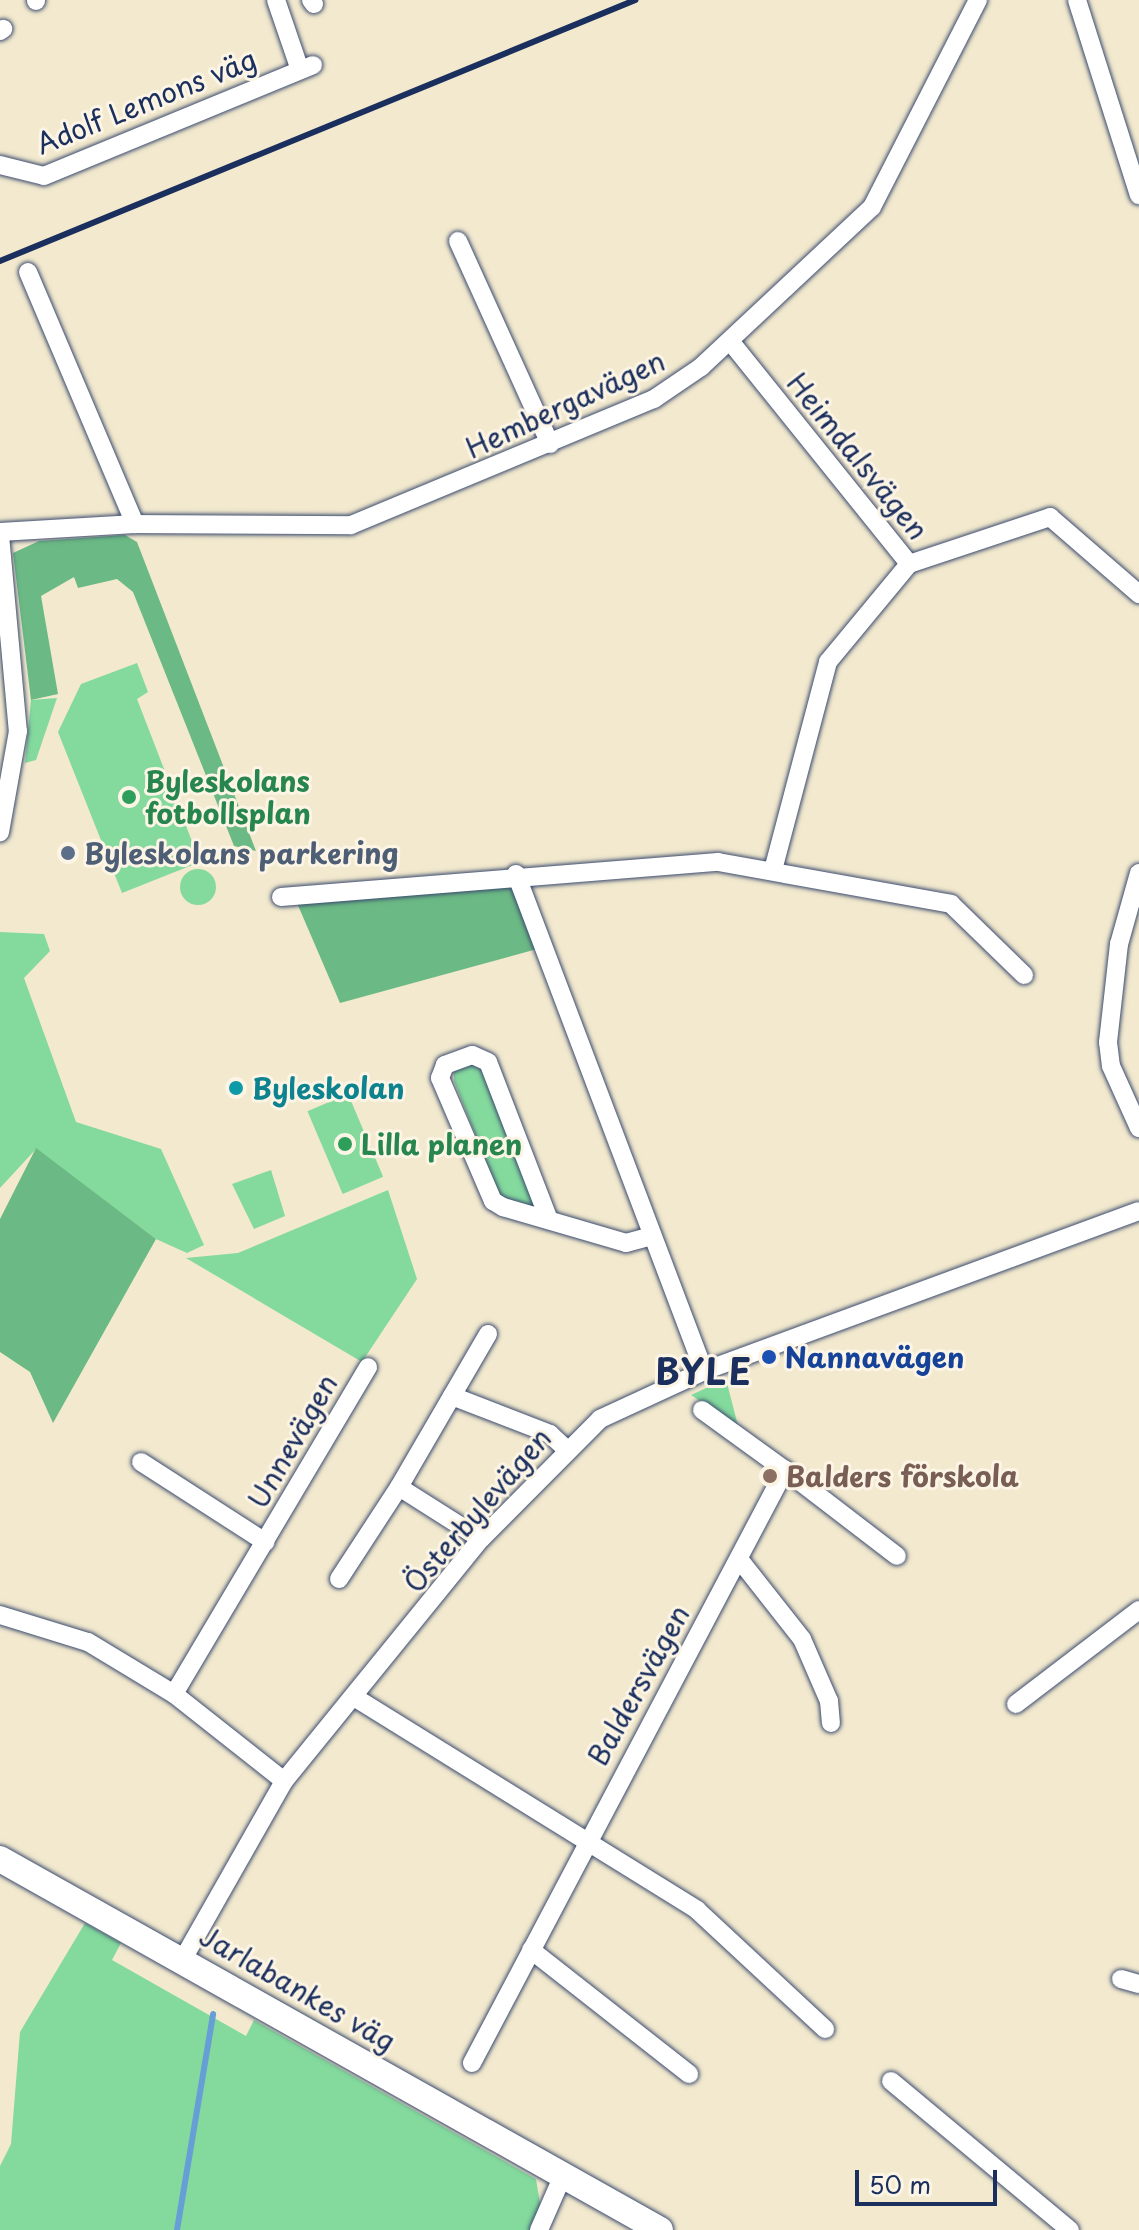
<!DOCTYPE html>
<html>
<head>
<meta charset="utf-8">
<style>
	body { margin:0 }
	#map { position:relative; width:1139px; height:2230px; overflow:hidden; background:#f2e9ce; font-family:"Playpen Sans",sans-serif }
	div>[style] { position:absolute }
	.green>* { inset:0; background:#84d99d; transform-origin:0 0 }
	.round { border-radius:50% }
	.forest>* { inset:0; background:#6bb984 }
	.stream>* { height:6px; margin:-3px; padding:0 3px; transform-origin:3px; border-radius:3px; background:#669fd5 }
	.roads { filter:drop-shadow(0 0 2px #3b4b6f) drop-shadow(0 0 2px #3b4b6f) }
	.street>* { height:18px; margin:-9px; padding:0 9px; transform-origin:9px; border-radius:9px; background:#fff }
	.secondary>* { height:26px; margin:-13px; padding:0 13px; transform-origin:13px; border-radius:13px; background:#fff }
	.rail>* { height:6px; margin:-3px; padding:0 3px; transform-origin:3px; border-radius:3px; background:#1b2f5e }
	.dots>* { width:22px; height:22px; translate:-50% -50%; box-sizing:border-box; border:4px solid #fcf5e5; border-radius:50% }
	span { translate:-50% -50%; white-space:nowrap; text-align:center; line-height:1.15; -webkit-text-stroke:6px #fcf5e5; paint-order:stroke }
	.street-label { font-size:28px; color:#1b2f5e }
	.leisure-label { font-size:28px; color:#27864d; font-weight:700 }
	.left { translate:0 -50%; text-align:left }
	.service-label { font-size:28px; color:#4e5e75; font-weight:700 }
	.culture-label { font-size:28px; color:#0d838f; font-weight:700 }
	.transit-label { font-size:28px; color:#164399; font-weight:700 }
	.education-label { font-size:28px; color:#785e54; font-weight:700 }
	.district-label { font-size:36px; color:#1b2f5e; font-weight:700; letter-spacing:2px }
	.scale { position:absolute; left:855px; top:2170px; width:142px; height:36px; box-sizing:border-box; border:4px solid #1b2f5e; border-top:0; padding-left:10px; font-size:24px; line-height:28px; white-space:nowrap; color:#1b2f5e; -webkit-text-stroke:6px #fcf5e5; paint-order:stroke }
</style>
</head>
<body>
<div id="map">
	<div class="green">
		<i style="clip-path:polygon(137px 663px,148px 692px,137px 699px,200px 862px,122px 893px,58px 732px,81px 684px)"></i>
		<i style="clip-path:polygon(57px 698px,36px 760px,25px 763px,31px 700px)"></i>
		<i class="round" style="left:180px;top:869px;width:36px;height:36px"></i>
		<i style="clip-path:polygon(0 932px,44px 934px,50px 951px,24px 978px,76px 1122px,161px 1149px,204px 1245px,187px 1253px,156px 1239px,36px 1149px,0 1188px)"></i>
		<i style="clip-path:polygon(481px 1057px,542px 1201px,532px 1215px,500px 1196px,454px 1081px,454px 1070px)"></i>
		<i style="left:348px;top:1094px;width:90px;height:44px;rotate:67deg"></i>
		<i style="clip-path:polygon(271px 1170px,285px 1216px,254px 1229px,232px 1184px)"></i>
		<i style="clip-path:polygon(388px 1190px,417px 1279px,362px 1362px,186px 1258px,238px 1253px)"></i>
		<i style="clip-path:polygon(726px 1379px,738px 1426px,691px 1395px)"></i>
		<i style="clip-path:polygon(85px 1923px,121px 1943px,112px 1960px,246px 2036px,254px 2020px,536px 2179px,541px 2209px,532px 2230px,0 2230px,0 2166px,11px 2144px,20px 2032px)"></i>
	</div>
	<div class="forest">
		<i style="clip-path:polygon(125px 535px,137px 542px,256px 851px,234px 846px,133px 592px,117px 579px,78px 588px,74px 577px,41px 596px,58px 694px,31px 700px,13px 553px,39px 541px)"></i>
		<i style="clip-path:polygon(510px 881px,537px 949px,340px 1003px,297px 903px)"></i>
		<i style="clip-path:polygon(36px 1148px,156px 1239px,53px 1423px,30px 1372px,0 1352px,0 1219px)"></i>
	</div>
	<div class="stream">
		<i style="left:177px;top:2230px;width:219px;rotate:-80.5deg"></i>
	</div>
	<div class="roads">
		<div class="street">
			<i style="left:36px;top:0;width:1px;rotate:90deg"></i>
			<i style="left:276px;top:0;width:74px;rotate:71.1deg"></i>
			<i style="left:311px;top:0;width:5px;rotate:53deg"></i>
			<i style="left:1077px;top:0;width:205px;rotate:72.4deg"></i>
			<i style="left:0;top:31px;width:4px;rotate:-34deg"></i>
			<i style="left:0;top:165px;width:45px;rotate:14deg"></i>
			<i style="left:44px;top:176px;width:291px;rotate:-22.4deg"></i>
			<i style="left:458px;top:241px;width:223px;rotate:65.6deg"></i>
			<i style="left:28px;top:272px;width:274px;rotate:67deg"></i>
			<i style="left:730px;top:341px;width:286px;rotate:51.2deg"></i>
			<i style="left:909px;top:564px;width:127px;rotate:129.6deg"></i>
			<i style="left:828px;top:662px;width:215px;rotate:104.8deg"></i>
			<i style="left:0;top:532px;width:135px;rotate:-3.4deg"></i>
			<i style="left:135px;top:524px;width:216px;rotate:0.3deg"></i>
			<i style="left:351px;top:525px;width:328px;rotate:-22.6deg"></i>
			<i style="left:654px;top:399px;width:57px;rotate:-34.2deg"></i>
			<i style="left:701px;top:367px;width:234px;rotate:-43.1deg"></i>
			<i style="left:872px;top:207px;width:233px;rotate:-62.9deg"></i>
			<i style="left:0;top:535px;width:197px;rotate:84.8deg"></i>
			<i style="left:18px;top:731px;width:103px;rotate:100.1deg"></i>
			<i style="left:909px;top:564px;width:149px;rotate:-18.4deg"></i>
			<i style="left:1050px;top:517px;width:118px;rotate:40.9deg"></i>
			<i style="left:1139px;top:873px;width:74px;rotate:105.7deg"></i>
			<i style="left:1119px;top:944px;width:99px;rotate:96.4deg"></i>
			<i style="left:1108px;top:1042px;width:24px;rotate:83deg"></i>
			<i style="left:1111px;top:1066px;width:68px;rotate:65.7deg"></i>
			<i style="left:516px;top:874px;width:531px;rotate:69.28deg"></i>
			<i style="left:281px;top:897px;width:438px;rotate:-4.6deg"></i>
			<i style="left:718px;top:862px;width:237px;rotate:10.2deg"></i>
			<i style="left:951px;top:904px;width:102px;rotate:44.2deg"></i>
			<i style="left:549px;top:1220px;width:169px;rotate:-111.1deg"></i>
			<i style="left:488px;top:1062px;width:17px;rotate:-156deg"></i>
			<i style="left:472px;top:1055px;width:29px;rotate:160deg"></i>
			<i style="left:445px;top:1065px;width:14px;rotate:111deg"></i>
			<i style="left:440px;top:1078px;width:134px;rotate:66.7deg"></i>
			<i style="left:493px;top:1201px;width:12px;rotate:31deg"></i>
			<i style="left:503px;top:1207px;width:128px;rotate:16.3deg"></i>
			<i style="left:626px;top:1243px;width:23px;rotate:-15deg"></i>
			<i style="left:452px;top:1396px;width:105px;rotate:21.2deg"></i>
			<i style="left:550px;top:1434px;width:21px;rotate:43deg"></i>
			<i style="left:702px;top:1410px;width:102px;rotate:35.9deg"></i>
			<i style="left:141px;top:1462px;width:148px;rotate:32.8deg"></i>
			<i style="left:399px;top:1487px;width:177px;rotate:-59.8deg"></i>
			<i style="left:739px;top:1559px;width:102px;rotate:51.8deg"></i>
			<i style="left:802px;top:1639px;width:68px;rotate:66.5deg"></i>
			<i style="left:829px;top:1701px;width:22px;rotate:85deg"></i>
			<i style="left:339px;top:1579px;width:110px;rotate:-56.9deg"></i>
			<i style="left:399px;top:1487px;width:97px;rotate:32.4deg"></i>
			<i style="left:0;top:1615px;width:92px;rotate:17.1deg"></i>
			<i style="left:88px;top:1642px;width:100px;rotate:31.2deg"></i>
			<i style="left:174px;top:1694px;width:140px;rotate:38.3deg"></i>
			<i style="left:174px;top:1694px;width:380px;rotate:-59.3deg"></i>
			<i style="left:354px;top:1697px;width:404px;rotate:31.8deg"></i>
			<i style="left:697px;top:1910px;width:175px;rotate:42.9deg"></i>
			<i style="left:1016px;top:1704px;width:155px;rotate:-37.4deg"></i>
			<i style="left:531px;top:1950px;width:201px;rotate:38.1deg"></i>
			<i style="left:183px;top:1959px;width:205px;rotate:-60.4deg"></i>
			<i style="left:284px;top:1781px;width:312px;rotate:-50.9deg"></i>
			<i style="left:481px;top:1539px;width:169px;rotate:-45.2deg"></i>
			<i style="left:600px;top:1419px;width:115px;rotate:-24.8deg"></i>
			<i style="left:704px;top:1371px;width:463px;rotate:-20.2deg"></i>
			<i style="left:1121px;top:1979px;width:19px;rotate:16deg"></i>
			<i style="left:472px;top:2063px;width:671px;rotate:-62.17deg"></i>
			<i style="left:785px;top:1470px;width:141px;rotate:37.5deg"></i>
			<i style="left:891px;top:2081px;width:233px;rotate:39.8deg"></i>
			<i style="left:539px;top:2230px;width:62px;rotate:-66.3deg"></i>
		</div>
		<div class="secondary">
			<i style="left:0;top:1859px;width:757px;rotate:29.34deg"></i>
		</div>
	</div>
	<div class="rail">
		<i style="left:0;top:261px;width:687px;rotate:-22.34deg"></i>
	</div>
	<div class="dots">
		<i style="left:129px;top:797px;background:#2e9e5b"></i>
		<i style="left:68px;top:853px;background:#5c6f8a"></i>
		<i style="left:236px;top:1088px;background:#0f9aa8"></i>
		<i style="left:345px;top:1144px;background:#2e9e5b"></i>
		<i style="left:769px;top:1357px;background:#1a4fb4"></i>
		<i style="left:770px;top:1476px;background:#8d6e63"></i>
	</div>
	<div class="street-label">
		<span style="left:146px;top:101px;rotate:-22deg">Adolf Lemons väg</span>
		<span style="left:565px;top:404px;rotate:-25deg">Hembergavägen</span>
		<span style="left:858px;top:456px;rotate:51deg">Heimdalsvägen</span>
		<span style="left:292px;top:1441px;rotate:-60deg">Unnevägen</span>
		<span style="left:477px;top:1510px;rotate:-49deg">Österbylevägen</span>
		<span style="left:638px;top:1685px;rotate:-61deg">Baldersvägen</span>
		<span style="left:298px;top:1988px;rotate:30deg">Jarlabankes väg</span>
	</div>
	<div class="leisure-label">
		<span class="left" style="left:145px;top:797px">Byleskolans<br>fotbollsplan</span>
		<span class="left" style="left:361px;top:1144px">Lilla planen</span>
	</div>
	<div class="service-label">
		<span class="left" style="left:84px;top:853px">Byleskolans parkering</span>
	</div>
	<div class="culture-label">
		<span class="left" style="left:252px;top:1088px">Byleskolan</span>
	</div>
	<div class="transit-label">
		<span class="left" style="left:785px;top:1357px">Nannavägen</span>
	</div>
	<div class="education-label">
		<span class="left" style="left:786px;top:1476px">Balders förskola</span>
	</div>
	<div class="district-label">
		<span style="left:704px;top:1371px">BYLE</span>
	</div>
	<div class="scale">50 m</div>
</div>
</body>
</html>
